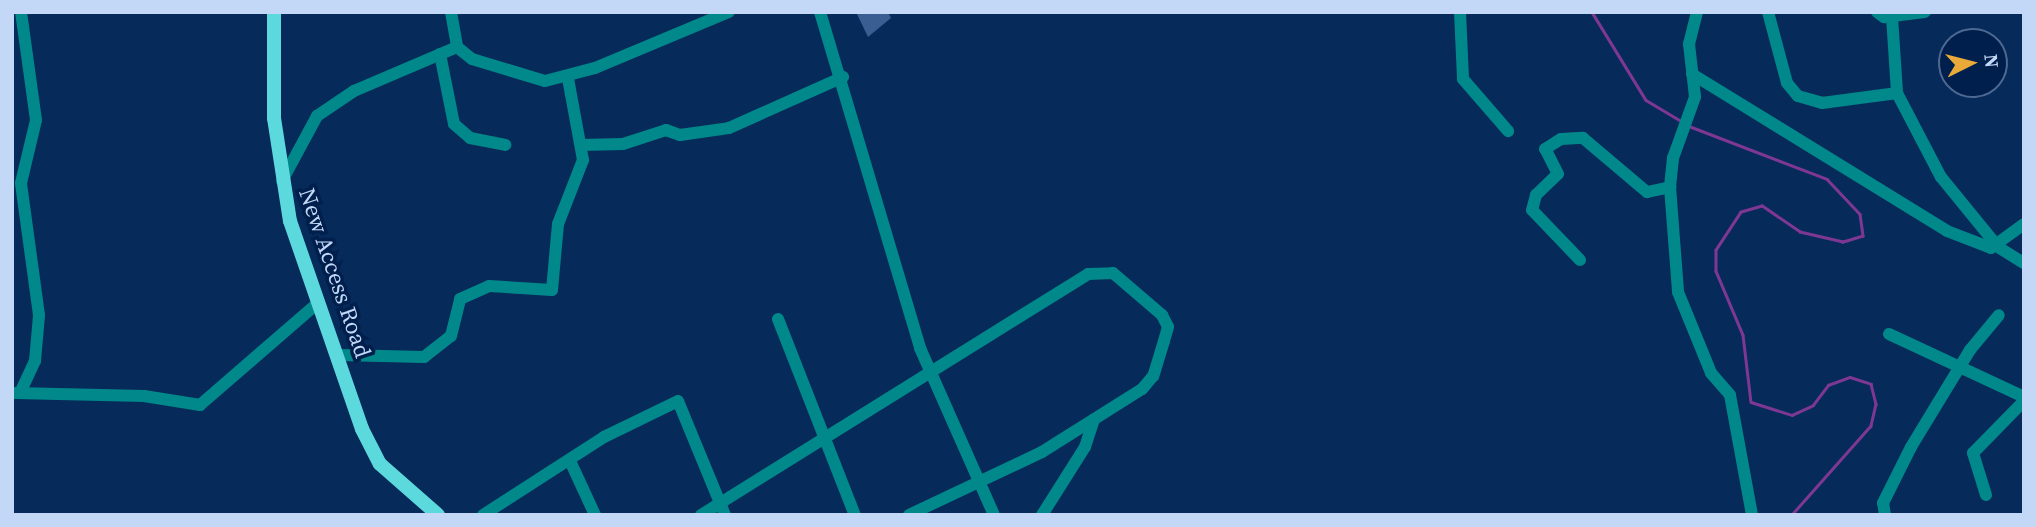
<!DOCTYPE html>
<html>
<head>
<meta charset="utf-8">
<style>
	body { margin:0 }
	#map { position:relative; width:2036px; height:527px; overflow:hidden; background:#062a59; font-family:"Source Serif 4",serif }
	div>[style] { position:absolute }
	.stream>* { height:2.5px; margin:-1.25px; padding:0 1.25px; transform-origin:1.25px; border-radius:1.25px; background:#7e3893 }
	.building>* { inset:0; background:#3a5e92 }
	.minor>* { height:12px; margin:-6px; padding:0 6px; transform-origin:6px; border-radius:6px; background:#00888b }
	.major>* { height:14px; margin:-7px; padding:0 7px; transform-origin:7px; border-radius:7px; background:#5cd9dc }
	span { translate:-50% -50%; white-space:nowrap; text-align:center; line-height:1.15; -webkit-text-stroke:7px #001f4d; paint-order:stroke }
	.street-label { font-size:23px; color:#c3d8f6 }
	.frame { position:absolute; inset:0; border:14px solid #c3d8f6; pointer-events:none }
	.north { position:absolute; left:1938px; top:28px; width:70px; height:70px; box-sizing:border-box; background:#001f4d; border:2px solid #4e6991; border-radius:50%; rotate:84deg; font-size:19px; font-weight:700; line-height:28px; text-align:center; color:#c3d8f6 }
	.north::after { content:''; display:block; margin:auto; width:24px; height:32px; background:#eaaa39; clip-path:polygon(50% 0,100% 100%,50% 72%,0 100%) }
</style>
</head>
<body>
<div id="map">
	<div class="stream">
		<i style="left:1592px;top:12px;width:103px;rotate:58.5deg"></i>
		<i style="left:1646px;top:100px;width:41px;rotate:31deg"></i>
		<i style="left:1689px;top:126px;width:148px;rotate:21deg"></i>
		<i style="left:1827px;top:179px;width:48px;rotate:46.7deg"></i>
		<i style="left:1860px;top:214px;width:22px;rotate:82deg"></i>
		<i style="left:1863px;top:236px;width:21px;rotate:163deg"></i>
		<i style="left:1843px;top:242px;width:44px;rotate:-166.9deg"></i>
		<i style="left:1800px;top:232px;width:46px;rotate:-145.6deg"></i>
		<i style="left:1762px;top:206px;width:22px;rotate:164deg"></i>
		<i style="left:1741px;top:212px;width:45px;rotate:123.3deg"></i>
		<i style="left:1716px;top:250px;width:21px;rotate:90deg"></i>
		<i style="left:1716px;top:271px;width:69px;rotate:67.1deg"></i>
		<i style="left:1743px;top:335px;width:67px;rotate:83.2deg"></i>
		<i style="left:1751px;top:402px;width:43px;rotate:17.6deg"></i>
		<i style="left:1792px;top:415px;width:23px;rotate:-25deg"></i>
		<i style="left:1813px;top:405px;width:25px;rotate:-53deg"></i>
		<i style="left:1828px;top:385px;width:23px;rotate:-20deg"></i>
		<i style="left:1850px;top:377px;width:22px;rotate:18deg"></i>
		<i style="left:1871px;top:384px;width:21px;rotate:76deg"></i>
		<i style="left:1876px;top:404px;width:23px;rotate:103deg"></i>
		<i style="left:1871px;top:426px;width:119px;rotate:131.6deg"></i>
	</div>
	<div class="building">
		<i style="clip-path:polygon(856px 12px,888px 12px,891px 18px,868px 37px)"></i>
	</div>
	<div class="minor">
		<i style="left:451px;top:12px;width:36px;rotate:80deg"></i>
		<i style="left:457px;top:47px;width:19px;rotate:39deg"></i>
		<i style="left:472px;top:59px;width:76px;rotate:16.8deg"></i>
		<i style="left:545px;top:81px;width:52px;rotate:-14.6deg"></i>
		<i style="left:595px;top:68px;width:145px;rotate:-22.7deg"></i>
		<i style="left:820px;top:12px;width:351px;rotate:73.4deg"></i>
		<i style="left:920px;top:348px;width:183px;rotate:66.1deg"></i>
		<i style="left:1460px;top:12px;width:67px;rotate:87.4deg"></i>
		<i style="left:1463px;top:79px;width:69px;rotate:49.1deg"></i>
		<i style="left:1697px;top:12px;width:33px;rotate:104deg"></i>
		<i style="left:1689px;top:44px;width:53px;rotate:83.5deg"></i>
		<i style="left:1695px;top:97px;width:65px;rotate:109.8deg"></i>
		<i style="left:1673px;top:158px;width:29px;rotate:96deg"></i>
		<i style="left:1670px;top:187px;width:105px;rotate:85.6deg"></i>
		<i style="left:1678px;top:292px;width:87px;rotate:67.8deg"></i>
		<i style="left:1711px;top:373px;width:29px;rotate:49deg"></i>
		<i style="left:1730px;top:395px;width:122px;rotate:79.6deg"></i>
		<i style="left:1768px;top:12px;width:73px;rotate:75deg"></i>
		<i style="left:1787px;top:83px;width:17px;rotate:50deg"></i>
		<i style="left:1798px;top:96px;width:25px;rotate:16deg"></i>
		<i style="left:1822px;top:103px;width:76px;rotate:-7.6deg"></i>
		<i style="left:1877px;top:12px;width:9px;rotate:36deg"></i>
		<i style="left:1884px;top:17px;width:41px;rotate:-7deg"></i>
		<i style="left:1892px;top:17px;width:76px;rotate:86.2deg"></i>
		<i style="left:1897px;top:93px;width:95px;rotate:62.4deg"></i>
		<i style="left:1941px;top:177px;width:90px;rotate:50.8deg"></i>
		<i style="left:1998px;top:247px;width:31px;rotate:32deg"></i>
		<i style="left:440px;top:54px;width:71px;rotate:78.7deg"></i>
		<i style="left:454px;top:124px;width:21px;rotate:41deg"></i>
		<i style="left:470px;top:138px;width:36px;rotate:11deg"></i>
		<i style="left:1692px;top:74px;width:299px;rotate:31.6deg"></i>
		<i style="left:1947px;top:231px;width:47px;rotate:21.1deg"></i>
		<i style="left:1991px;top:248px;width:41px;rotate:-36deg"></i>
		<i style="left:581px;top:145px;width:42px;rotate:-1.4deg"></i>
		<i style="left:623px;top:144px;width:45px;rotate:-18deg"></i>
		<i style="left:666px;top:130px;width:15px;rotate:20deg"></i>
		<i style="left:680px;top:135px;width:49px;rotate:-8.1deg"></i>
		<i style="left:729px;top:128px;width:125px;rotate:-24.1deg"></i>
		<i style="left:282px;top:181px;width:74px;rotate:-61.7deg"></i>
		<i style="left:317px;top:116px;width:45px;rotate:-34deg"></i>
		<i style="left:354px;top:91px;width:112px;rotate:-23.1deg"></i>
		<i style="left:1580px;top:260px;width:69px;rotate:-133.8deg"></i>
		<i style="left:1532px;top:210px;width:16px;rotate:-75deg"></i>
		<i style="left:1536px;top:195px;width:30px;rotate:-44deg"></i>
		<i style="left:1558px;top:174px;width:28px;rotate:-117deg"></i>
		<i style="left:1545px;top:149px;width:19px;rotate:-32deg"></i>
		<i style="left:1561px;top:139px;width:22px;rotate:-3deg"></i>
		<i style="left:1583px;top:138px;width:84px;rotate:40.2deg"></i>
		<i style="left:1647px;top:192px;width:24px;rotate:-12deg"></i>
		<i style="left:778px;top:319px;width:211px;rotate:68.6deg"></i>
		<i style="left:1889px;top:334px;width:149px;rotate:25deg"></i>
		<i style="left:340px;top:355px;width:84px;rotate:1.4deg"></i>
		<i style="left:424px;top:357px;width:34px;rotate:-38deg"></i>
		<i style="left:451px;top:336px;width:38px;rotate:-76deg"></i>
		<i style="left:460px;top:299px;width:32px;rotate:-24deg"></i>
		<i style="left:489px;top:286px;width:63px;rotate:3.6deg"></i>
		<i style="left:552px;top:290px;width:66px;rotate:-84.8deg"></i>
		<i style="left:558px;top:224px;width:69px;rotate:-68.7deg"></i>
		<i style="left:583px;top:160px;width:83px;rotate:-100.4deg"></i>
		<i style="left:15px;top:393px;width:129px;rotate:1.3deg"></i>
		<i style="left:144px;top:396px;width:57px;rotate:9.1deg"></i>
		<i style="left:200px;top:405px;width:157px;rotate:-40.9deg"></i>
		<i style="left:20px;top:393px;width:35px;rotate:-65deg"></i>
		<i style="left:35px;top:361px;width:46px;rotate:-85deg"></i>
		<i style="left:39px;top:315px;width:133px;rotate:-97.8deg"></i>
		<i style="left:21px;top:183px;width:65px;rotate:-76.6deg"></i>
		<i style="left:36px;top:120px;width:109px;rotate:-97.9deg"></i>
		<i style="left:571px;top:463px;width:57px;rotate:65.2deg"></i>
		<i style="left:1986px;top:495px;width:44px;rotate:-107.2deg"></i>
		<i style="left:1973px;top:453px;width:73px;rotate:-45.6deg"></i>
		<i style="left:483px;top:515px;width:144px;rotate:-32.8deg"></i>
		<i style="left:604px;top:437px;width:82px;rotate:-25.9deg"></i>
		<i style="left:678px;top:401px;width:123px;rotate:67.6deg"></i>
		<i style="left:701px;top:515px;width:456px;rotate:-31.9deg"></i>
		<i style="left:1088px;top:274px;width:25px;rotate:-2deg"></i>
		<i style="left:1113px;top:273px;width:65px;rotate:40.6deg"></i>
		<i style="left:1162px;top:315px;width:13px;rotate:63deg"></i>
		<i style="left:1168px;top:327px;width:15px;rotate:106deg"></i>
		<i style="left:1164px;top:341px;width:37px;rotate:107deg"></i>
		<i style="left:1153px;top:376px;width:17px;rotate:130deg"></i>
		<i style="left:1142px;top:389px;width:118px;rotate:147.8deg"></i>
		<i style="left:1042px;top:452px;width:147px;rotate:154.7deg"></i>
		<i style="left:1042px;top:515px;width:80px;rotate:-57.7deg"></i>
		<i style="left:1085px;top:447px;width:29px;rotate:-72deg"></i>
		<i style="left:1885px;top:515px;width:12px;rotate:-99deg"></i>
		<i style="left:1883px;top:503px;width:63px;rotate:-63.4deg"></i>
		<i style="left:1911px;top:447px;width:114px;rotate:-58.7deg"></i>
		<i style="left:1970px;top:350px;width:45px;rotate:-50.4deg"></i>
	</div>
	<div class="major">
		<i style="left:274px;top:12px;width:106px;rotate:90deg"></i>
		<i style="left:274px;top:118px;width:104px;rotate:81.2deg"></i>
		<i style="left:290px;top:221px;width:220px;rotate:70.9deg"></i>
		<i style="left:362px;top:429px;width:39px;rotate:63deg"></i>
		<i style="left:380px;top:464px;width:77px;rotate:41.3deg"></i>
	</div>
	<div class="street-label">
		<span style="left:335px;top:273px;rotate:71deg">New Access Road</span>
	</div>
	<div class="frame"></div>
	<div class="north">N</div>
</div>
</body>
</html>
